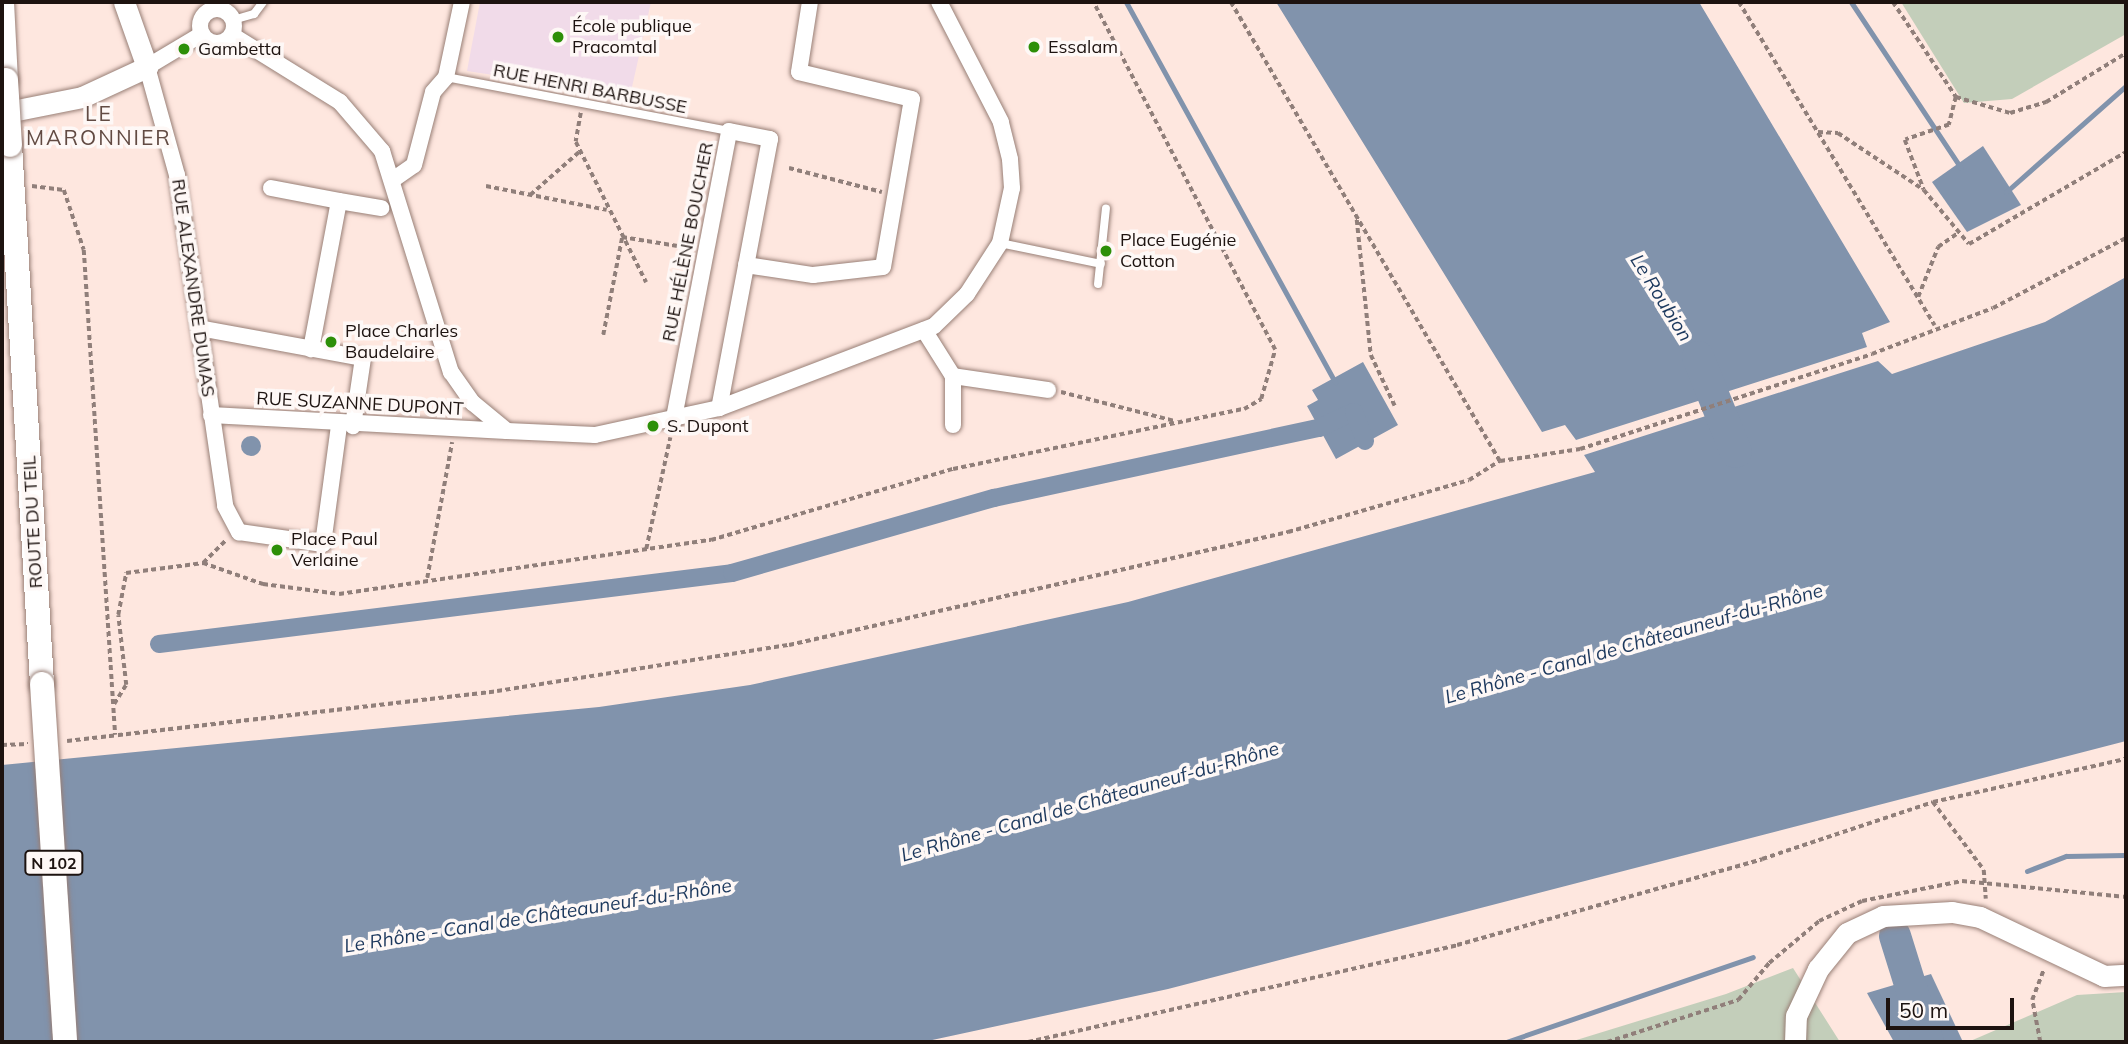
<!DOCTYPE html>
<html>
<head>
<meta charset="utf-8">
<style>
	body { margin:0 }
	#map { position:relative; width:2128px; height:1044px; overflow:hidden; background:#fee7df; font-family:Mulish,sans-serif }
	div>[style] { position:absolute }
	.education>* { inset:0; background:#f1dbe9 }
	.green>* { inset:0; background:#c3ceba }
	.water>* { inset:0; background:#8193ac }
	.round { border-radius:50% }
	.stream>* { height:5px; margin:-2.5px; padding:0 2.5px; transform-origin:2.5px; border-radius:2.5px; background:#8193ac }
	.canal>* { height:18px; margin:-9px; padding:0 9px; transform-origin:9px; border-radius:9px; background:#8193ac }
	.river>* { height:32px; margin:-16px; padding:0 16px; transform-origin:16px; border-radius:16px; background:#8193ac }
	.path>* { height:3.5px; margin-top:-1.75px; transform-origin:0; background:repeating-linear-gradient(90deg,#907f7a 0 5px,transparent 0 8.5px) }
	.roads { filter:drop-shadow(0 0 2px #987f76) drop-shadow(0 0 2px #987f76) }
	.lane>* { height:8px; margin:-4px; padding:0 4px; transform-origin:4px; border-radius:4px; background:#fff }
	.street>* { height:16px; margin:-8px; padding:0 8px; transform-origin:8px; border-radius:8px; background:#fff }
	.street>.ring { margin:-8px; padding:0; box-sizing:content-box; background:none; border:16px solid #fff; border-radius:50% }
	.secondary>* { height:21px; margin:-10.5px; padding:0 10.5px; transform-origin:10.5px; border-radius:10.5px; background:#fff }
	.primary>* { height:24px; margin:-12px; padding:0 12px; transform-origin:12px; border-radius:12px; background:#fff }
	.bridges { filter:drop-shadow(0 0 2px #987f76) drop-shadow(0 0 2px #987f76) }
	.primary-bridge>* { height:24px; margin:-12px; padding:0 12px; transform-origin:12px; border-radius:12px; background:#fff }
	.dots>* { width:19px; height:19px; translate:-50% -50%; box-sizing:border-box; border:4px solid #fef8f6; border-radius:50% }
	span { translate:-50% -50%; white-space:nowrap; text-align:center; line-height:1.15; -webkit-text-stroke:7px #fef8f6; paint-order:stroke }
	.shield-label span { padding:2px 5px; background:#fef8f6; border:2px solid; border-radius:5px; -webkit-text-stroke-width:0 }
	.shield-label { font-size:16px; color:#1d1310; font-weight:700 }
	.poi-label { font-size:18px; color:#1d1310 }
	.left { translate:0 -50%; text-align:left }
	.street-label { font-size:18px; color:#1d1310 }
	.water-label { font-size:19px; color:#1c385d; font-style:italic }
	.quarter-label { font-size:21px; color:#624b43; letter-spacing:2px }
	.frame { position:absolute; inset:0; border:4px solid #1d1310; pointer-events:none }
	.scale { position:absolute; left:1886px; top:998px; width:128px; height:32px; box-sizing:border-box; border:4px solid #1d1310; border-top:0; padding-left:9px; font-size:21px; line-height:24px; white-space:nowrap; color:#1d1310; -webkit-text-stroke:5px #fef8f6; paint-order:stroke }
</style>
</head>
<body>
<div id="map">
	<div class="education">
		<i style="clip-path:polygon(480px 2px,651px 2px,630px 96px,467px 71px)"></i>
	</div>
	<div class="green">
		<i style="clip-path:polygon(1901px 2px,2126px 2px,2126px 34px,2012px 99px,1964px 103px)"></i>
		<i style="clip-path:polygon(1793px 968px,1840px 1042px,1570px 1042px,1726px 994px)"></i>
		<i style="clip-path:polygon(2126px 992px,2126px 1042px,1968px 1042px,2077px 995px)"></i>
	</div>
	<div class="water">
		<i style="clip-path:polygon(1276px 2px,1699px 2px,1890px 322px,1862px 333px,1867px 347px,1576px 440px,1565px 425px,1542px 432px)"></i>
		<i style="clip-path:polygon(1983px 146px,2021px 205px,1967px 232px,1932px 182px)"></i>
		<i style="clip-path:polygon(2126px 277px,2126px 741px,1168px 989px,923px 1042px,2px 1042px,2px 765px,599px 707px,750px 685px,1128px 602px,1595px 472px,1584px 455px,1878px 361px,1892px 374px,2045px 322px)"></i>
		<i style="clip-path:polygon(1363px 362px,1398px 425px,1336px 459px,1307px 406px,1318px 400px,1312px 390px)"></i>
		<i class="round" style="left:241px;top:436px;width:20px;height:20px"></i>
		<i style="clip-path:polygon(1931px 974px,1963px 1042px,1894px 1042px,1867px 993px)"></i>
	</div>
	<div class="stream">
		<i style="left:1126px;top:2px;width:434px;rotate:61.2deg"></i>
		<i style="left:1851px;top:2px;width:199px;rotate:56.5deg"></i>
		<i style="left:2006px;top:192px;width:160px;rotate:-41.5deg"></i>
		<i style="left:2027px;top:871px;width:42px;rotate:-21deg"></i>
		<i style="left:2066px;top:856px;width:60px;rotate:-1deg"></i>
		<i style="left:1506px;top:1042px;width:261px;rotate:-19deg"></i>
	</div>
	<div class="canal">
		<i style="left:159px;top:644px;width:577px;rotate:-7.06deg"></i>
		<i style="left:732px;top:573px;width:273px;rotate:-16deg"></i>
		<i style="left:994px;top:498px;width:332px;rotate:-12.2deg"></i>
		<i style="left:1319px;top:428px;width:38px;rotate:-25deg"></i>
		<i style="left:1354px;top:412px;width:31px;rotate:69deg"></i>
	</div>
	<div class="river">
		<i style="left:1698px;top:357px;width:102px;rotate:68.2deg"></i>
		<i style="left:1895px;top:936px;width:111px;rotate:72.7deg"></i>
	</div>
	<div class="path">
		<i style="left:1231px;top:2px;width:532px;rotate:59.63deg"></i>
		<i style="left:1500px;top:461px;width:81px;rotate:-8.5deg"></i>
		<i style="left:1580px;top:449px;width:307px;rotate:-18deg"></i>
		<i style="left:1872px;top:354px;width:129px;rotate:-20.8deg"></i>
		<i style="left:1993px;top:308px;width:150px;rotate:-27.8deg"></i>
		<i style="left:1739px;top:2px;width:378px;rotate:58.8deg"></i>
		<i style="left:1893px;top:2px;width:114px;rotate:56.4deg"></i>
		<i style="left:1956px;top:97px;width:29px;rotate:104deg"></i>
		<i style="left:1949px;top:125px;width:46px;rotate:161.2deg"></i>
		<i style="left:1905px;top:140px;width:53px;rotate:69.2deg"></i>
		<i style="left:1956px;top:97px;width:56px;rotate:16.5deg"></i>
		<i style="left:2010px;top:113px;width:38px;rotate:-17deg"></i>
		<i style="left:2046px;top:102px;width:94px;rotate:-31.5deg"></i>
		<i style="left:581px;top:113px;width:29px;rotate:100deg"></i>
		<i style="left:576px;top:142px;width:157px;rotate:63.4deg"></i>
		<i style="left:1818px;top:132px;width:20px;rotate:3deg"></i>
		<i style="left:1838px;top:133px;width:103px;rotate:33.5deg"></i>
		<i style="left:1924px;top:190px;width:70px;rotate:50.2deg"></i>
		<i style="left:1969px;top:244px;width:182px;rotate:-30.4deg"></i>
		<i style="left:789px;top:168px;width:96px;rotate:14.5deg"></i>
		<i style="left:32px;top:186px;width:32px;rotate:7deg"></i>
		<i style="left:64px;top:190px;width:63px;rotate:71.6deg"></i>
		<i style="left:84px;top:250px;width:486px;rotate:86.3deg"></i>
		<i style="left:486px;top:186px;width:123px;rotate:11.2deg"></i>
		<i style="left:530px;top:195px;width:67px;rotate:-41.3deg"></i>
		<i style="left:1357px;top:220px;width:136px;rotate:84.1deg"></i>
		<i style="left:1371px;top:355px;width:56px;rotate:64.8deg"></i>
		<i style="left:1918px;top:297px;width:54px;rotate:-68.2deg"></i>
		<i style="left:1938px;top:247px;width:24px;rotate:-35deg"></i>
		<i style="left:603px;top:335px;width:100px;rotate:-79deg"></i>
		<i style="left:622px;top:237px;width:69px;rotate:9.2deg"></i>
		<i style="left:1061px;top:392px;width:118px;rotate:14.3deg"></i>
		<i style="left:646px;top:549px;width:114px;rotate:-77.8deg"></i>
		<i style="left:203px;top:563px;width:64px;rotate:19.3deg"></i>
		<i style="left:263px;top:584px;width:77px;rotate:7.5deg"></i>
		<i style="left:339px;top:594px;width:376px;rotate:-8.3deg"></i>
		<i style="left:711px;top:540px;width:252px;rotate:-16.4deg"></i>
		<i style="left:953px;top:469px;width:297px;rotate:-11.7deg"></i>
		<i style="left:1244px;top:409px;width:20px;rotate:-30deg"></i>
		<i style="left:1261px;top:399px;width:51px;rotate:-74.1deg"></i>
		<i style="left:1275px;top:350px;width:393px;rotate:-117.6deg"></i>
		<i style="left:427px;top:578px;width:138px;rotate:-79.6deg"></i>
		<i style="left:114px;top:704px;width:22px;rotate:-58deg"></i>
		<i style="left:126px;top:685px;width:70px;rotate:-96.5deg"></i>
		<i style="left:118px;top:615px;width:43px;rotate:-79.2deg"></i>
		<i style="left:126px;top:573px;width:78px;rotate:-7.4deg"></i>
		<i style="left:203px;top:563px;width:33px;rotate:-45deg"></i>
		<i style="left:67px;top:741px;width:433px;rotate:-6.6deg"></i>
		<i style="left:497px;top:691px;width:296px;rotate:-9deg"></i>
		<i style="left:789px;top:645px;width:512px;rotate:-12.76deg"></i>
		<i style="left:1288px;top:532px;width:188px;rotate:-16deg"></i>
		<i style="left:1469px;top:480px;width:36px;rotate:-32deg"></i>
		<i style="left:2px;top:745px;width:26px;rotate:-2deg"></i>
		<i style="left:1933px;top:802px;width:85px;rotate:53.1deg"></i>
		<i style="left:1984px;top:870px;width:29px;rotate:86deg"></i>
		<i style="left:1028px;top:1042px;width:440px;rotate:-12.7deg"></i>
		<i style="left:1457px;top:945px;width:317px;rotate:-15.7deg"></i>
		<i style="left:1762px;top:859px;width:180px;rotate:-18.4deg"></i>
		<i style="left:1933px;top:802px;width:198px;rotate:-12.6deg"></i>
		<i style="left:1607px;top:1042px;width:138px;rotate:-17.8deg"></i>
		<i style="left:1738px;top:1000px;width:48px;rotate:-50deg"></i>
		<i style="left:1769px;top:963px;width:65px;rotate:-40deg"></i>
		<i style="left:1819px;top:921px;width:47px;rotate:-24.9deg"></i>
		<i style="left:1862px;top:901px;width:102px;rotate:-11.3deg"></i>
		<i style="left:1962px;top:881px;width:165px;rotate:5.6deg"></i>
		<i style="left:2040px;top:1042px;width:43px;rotate:-100.8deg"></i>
		<i style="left:2032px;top:1000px;width:33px;rotate:-69deg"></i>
	</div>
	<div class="roads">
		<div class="lane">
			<i style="left:233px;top:20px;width:22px;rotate:-16deg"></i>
			<i style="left:254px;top:14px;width:15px;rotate:-53deg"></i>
			<i style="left:446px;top:77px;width:288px;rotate:10.8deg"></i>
			<i style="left:1000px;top:243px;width:103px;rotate:11.7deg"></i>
			<i style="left:1098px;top:284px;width:76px;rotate:-84deg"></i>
		</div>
		<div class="street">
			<i class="ring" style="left:200px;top:9px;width:18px;height:18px"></i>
			<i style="left:202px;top:34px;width:64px;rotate:149deg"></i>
			<i style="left:147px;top:67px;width:112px;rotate:74.5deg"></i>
			<i style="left:177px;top:175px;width:334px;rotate:81.7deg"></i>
			<i style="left:225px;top:506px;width:30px;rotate:62deg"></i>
			<i style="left:239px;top:532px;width:85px;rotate:8.1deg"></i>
			<i style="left:323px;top:544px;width:120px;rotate:-82.3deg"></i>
			<i style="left:232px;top:35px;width:127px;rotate:31.8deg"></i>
			<i style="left:340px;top:102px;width:65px;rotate:49.4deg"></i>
			<i style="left:382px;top:151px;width:232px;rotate:72.7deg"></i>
			<i style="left:451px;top:372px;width:38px;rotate:55deg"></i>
			<i style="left:473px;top:403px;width:44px;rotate:39.5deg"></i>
			<i style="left:507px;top:431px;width:88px;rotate:2.6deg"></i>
			<i style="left:595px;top:435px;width:127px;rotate:-12.3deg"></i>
			<i style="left:719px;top:408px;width:230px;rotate:-20.9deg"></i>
			<i style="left:934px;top:326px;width:46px;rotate:-44.1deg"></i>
			<i style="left:967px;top:294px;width:61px;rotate:-57.1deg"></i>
			<i style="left:1000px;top:243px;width:56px;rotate:-77.7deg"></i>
			<i style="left:1012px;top:188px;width:29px;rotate:-94deg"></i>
			<i style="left:1010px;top:159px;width:38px;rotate:-104deg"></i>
			<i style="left:1001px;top:122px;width:135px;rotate:-117.3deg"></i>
			<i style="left:394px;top:179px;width:24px;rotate:-35deg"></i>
			<i style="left:414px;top:165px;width:75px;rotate:-75.4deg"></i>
			<i style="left:433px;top:92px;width:20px;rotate:-49deg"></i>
			<i style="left:446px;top:77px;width:77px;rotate:-78deg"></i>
			<i style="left:271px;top:188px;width:69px;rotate:10.8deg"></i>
			<i style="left:339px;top:201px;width:151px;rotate:100.7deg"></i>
			<i style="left:339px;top:201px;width:43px;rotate:9.5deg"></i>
			<i style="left:746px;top:265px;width:68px;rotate:8.5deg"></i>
			<i style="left:813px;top:275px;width:70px;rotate:-6.5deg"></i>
			<i style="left:883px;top:267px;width:170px;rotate:-80.2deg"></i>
			<i style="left:912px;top:99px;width:116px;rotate:-166.6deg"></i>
			<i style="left:799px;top:72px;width:71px;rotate:-81.1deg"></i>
			<i style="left:199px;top:328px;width:167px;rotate:10.4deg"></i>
			<i style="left:363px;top:358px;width:69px;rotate:98.4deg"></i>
			<i style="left:924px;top:330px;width:54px;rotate:57.8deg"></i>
			<i style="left:953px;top:376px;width:49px;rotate:90deg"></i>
			<i style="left:953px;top:376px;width:96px;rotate:8.4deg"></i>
			<i style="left:211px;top:415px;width:296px;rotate:3.1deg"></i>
			<i style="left:673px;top:423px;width:297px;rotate:-79.1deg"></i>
			<i style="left:729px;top:131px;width:42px;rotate:11deg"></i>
			<i style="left:770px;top:139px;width:274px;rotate:100.7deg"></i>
		</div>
		<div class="secondary">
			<i style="left:2px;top:113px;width:82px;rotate:-11.3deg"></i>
			<i style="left:82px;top:97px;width:72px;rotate:-24.8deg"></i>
			<i style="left:147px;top:67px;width:69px;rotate:-109.5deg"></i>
			<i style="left:1795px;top:1042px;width:26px;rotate:-88deg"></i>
			<i style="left:1796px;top:1016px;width:52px;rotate:-64.9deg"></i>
			<i style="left:1818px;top:969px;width:46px;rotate:-51.1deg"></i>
			<i style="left:1847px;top:933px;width:40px;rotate:-25deg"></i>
			<i style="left:1883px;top:916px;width:69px;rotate:-3.3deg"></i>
			<i style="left:1952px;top:912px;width:28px;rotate:10deg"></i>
			<i style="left:1980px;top:917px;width:137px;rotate:25.4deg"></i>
			<i style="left:2104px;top:976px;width:22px;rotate:-3deg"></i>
		</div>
		<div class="primary">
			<i style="left:2px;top:2px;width:78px;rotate:87.1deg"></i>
			<i style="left:10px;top:145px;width:540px;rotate:86.6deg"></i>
		</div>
	</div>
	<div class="bridges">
		<div class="primary-bridge">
			<i style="left:6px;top:80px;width:65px;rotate:86.5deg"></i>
			<i style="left:42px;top:684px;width:359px;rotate:86.3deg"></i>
		</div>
	</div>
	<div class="dots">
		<i style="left:558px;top:37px;background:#2d8f08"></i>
		<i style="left:1034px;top:47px;background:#2d8f08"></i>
		<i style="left:184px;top:49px;background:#2d8f08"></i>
		<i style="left:1106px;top:251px;background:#2d8f08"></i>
		<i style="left:331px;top:342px;background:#2d8f08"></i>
		<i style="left:653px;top:426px;background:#2d8f08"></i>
		<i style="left:277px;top:550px;background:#2d8f08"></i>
	</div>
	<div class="shield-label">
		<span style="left:54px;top:863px">N 102</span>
	</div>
	<div class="poi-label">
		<span class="left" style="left:572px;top:37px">École publique<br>Pracomtal</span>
		<span class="left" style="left:1048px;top:47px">Essalam</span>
		<span class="left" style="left:198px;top:49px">Gambetta</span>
		<span class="left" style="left:1120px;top:251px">Place Eugénie<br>Cotton</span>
		<span class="left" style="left:345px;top:342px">Place Charles<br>Baudelaire</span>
		<span class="left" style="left:667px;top:426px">S. Dupont</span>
		<span class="left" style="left:291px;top:550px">Place Paul<br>Verlaine</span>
	</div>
	<div class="street-label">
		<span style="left:590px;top:89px;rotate:11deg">RUE HENRI BARBUSSE</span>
		<span style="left:688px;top:242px;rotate:-79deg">RUE HÉLÈNE BOUCHER</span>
		<span style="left:193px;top:288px;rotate:82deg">RUE ALEXANDRE DUMAS</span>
		<span style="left:360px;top:404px;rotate:3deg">RUE SUZANNE DUPONT</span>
		<span style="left:33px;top:522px;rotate:-93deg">ROUTE DU TEIL</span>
	</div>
	<div class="water-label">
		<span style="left:1661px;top:298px;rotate:58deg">Le Roubion</span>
		<span style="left:1634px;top:644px;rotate:-16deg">Le Rhône - Canal de Châteauneuf-du-Rhône</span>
		<span style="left:1090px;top:802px;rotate:-16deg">Le Rhône - Canal de Châteauneuf-du-Rhône</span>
		<span style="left:538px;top:916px;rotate:-9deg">Le Rhône - Canal de Châteauneuf-du-Rhône</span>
	</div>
	<div class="quarter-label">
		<span style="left:99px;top:125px">LE<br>MARONNIER</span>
	</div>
	<div class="frame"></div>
	<div class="scale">50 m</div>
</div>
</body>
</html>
